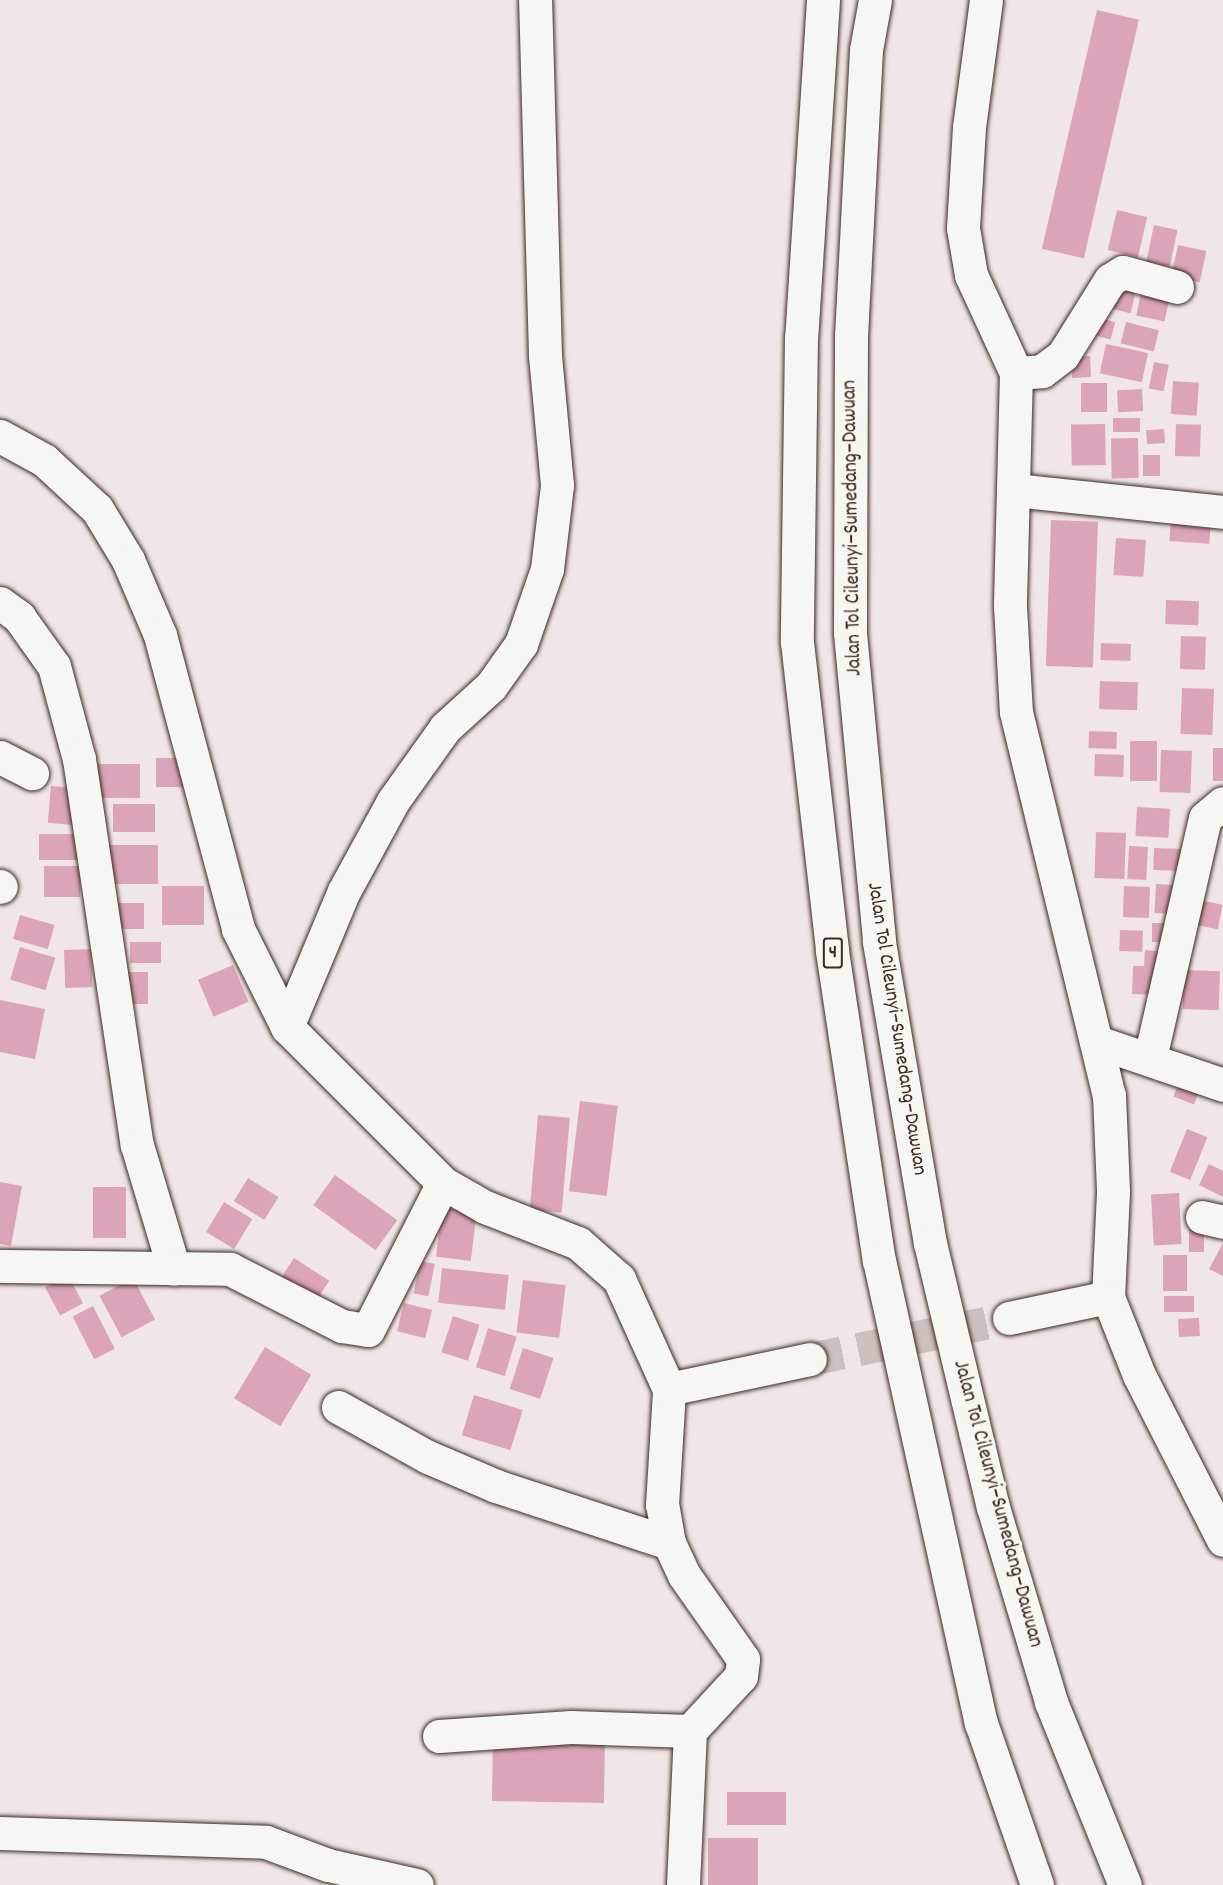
<!DOCTYPE html>
<html>
<head>
<meta charset="utf-8">
<style>
	body { margin:0 }
	#map { position:relative; width:1223px; height:1885px; overflow:hidden; background:#f1e6e7; font-family:Dekko,sans-serif }
	div>[style] { position:absolute }
	.building>* { inset:0; background:#dba4b9; transform-origin:0 0 }
	.minor-tunnel>* { height:33px; margin-top:-16.5px; transform-origin:0; background:repeating-linear-gradient(90deg,#cdc0bf 0 33px,transparent 0 49px) }
	.roads { filter:drop-shadow(0 0 2px #3b2a1e) drop-shadow(0 0 2px #3b2a1e) }
	.minor>* { height:33px; margin:-16.5px; padding:0 16.5px; transform-origin:16.5px; border-radius:16.5px; background:#f6f6f2 }
	.highway>* { height:33px; margin:-16.5px; padding:0 16.5px; transform-origin:16.5px; border-radius:16.5px; background:#f6f6f2 }
	span { translate:-50% -50%; white-space:nowrap; text-align:center; line-height:1.15; -webkit-text-stroke:6px #f6f6f2; paint-order:stroke }
	.shield-label span { padding:2px 4px; background:#f6f6f2; border:2px solid; border-radius:4px; -webkit-text-stroke-width:0 }
	.shield-label { font-size:20px; color:#3b2a1e; font-weight:700 }
	.street-label { font-size:21px; color:#3b2a1e }
</style>
</head>
<body>
<div id="map">
	<div class="building">
		<i style="left:1097px;top:10px;width:43px;height:245px;rotate:13deg"></i>
		<i style="left:1117px;top:210px;width:31px;height:41px;rotate:13deg"></i>
		<i style="left:1154px;top:225px;width:24px;height:37px;rotate:12deg"></i>
		<i style="left:1178px;top:245px;width:29px;height:32px;rotate:12deg"></i>
		<i style="left:1115px;top:283px;width:22px;height:26px;rotate:13deg"></i>
		<i style="left:1142px;top:288px;width:29px;height:28px;rotate:12deg"></i>
		<i style="left:1096px;top:317px;width:20px;height:18px;rotate:15deg"></i>
		<i style="left:1126px;top:322px;width:34px;height:22px;rotate:14deg"></i>
		<i style="left:1106px;top:344px;width:43px;height:30px;rotate:12deg"></i>
		<i style="left:1090px;top:356px;width:21px;height:19px;rotate:87deg"></i>
		<i style="left:1154px;top:362px;width:15px;height:27px;rotate:11deg"></i>
		<i style="left:1173px;top:381px;width:26px;height:33px;rotate:4deg"></i>
		<i style="left:1107px;top:383px;width:29px;height:26px;rotate:90deg"></i>
		<i style="left:1142px;top:389px;width:22px;height:25px;rotate:87deg"></i>
		<i style="left:1140px;top:418px;width:14px;height:27px;rotate:90deg"></i>
		<i style="left:1105px;top:424px;width:41px;height:34px;rotate:89deg"></i>
		<i style="left:1176px;top:424px;width:25px;height:32px;rotate:2deg"></i>
		<i style="left:1164px;top:429px;width:14px;height:18px;rotate:86deg"></i>
		<i style="left:1138px;top:438px;width:40px;height:27px;rotate:89deg"></i>
		<i style="left:1143px;top:455px;width:17px;height:21px"></i>
		<i style="left:1171px;top:518px;width:40px;height:23px;rotate:4deg"></i>
		<i style="left:1051px;top:520px;width:47px;height:146px;rotate:2deg"></i>
		<i style="left:1116px;top:538px;width:30px;height:37px;rotate:4deg"></i>
		<i style="left:1166px;top:600px;width:33px;height:24px;rotate:2deg"></i>
		<i style="left:1181px;top:636px;width:25px;height:33px;rotate:2deg"></i>
		<i style="left:1101px;top:643px;width:30px;height:17px;rotate:2deg"></i>
		<i style="left:1100px;top:681px;width:38px;height:28px;rotate:2deg"></i>
		<i style="left:1182px;top:688px;width:32px;height:46px;rotate:2deg"></i>
		<i style="left:1089px;top:731px;width:28px;height:17px;rotate:2deg"></i>
		<i style="left:1130px;top:741px;width:27px;height:40px"></i>
		<i style="left:1213px;top:748px;width:10px;height:33px"></i>
		<i style="left:1161px;top:750px;width:31px;height:42px;rotate:2deg"></i>
		<i style="left:1095px;top:754px;width:29px;height:22px;rotate:2deg"></i>
		<i style="left:156px;top:758px;width:31px;height:29px"></i>
		<i style="left:91px;top:764px;width:49px;height:34px"></i>
		<i style="left:51px;top:786px;width:25px;height:37px;rotate:5deg"></i>
		<i style="left:113px;top:804px;width:42px;height:28px"></i>
		<i style="left:1137px;top:807px;width:33px;height:29px;rotate:3deg"></i>
		<i style="left:1096px;top:832px;width:30px;height:46px;rotate:2deg"></i>
		<i style="left:39px;top:834px;width:40px;height:26px"></i>
		<i style="left:103px;top:845px;width:55px;height:39px"></i>
		<i style="left:1129px;top:846px;width:19px;height:33px;rotate:3deg"></i>
		<i style="left:1154px;top:848px;width:30px;height:22px;rotate:2deg"></i>
		<i style="left:44px;top:866px;width:36px;height:31px"></i>
		<i style="left:1156px;top:884px;width:21px;height:29px;rotate:3deg"></i>
		<i style="left:162px;top:886px;width:42px;height:39px"></i>
		<i style="left:1124px;top:886px;width:26px;height:31px;rotate:2deg"></i>
		<i style="left:1198px;top:900px;width:25px;height:25px;rotate:11deg"></i>
		<i style="left:114px;top:903px;width:30px;height:26px"></i>
		<i style="left:20px;top:915px;width:36px;height:25px;rotate:16deg"></i>
		<i style="left:1152px;top:923px;width:19px;height:19px"></i>
		<i style="left:1120px;top:930px;width:23px;height:21px;rotate:2deg"></i>
		<i style="left:130px;top:942px;width:31px;height:21px"></i>
		<i style="left:20px;top:947px;width:37px;height:34px;rotate:17deg"></i>
		<i style="left:91px;top:949px;width:38px;height:27px;rotate:88deg"></i>
		<i style="clip-path:polygon(1145px 950px,1166px 952px,1160px 995px,1132px 994px,1133px 966px,1144px 966px)"></i>
		<i style="left:233px;top:965px;width:40px;height:38px;rotate:67deg"></i>
		<i style="left:1184px;top:970px;width:36px;height:39px;rotate:2deg"></i>
		<i style="left:120px;top:972px;width:28px;height:32px"></i>
		<i style="clip-path:polygon(0 1000px,45px 1009px,35px 1059px,0 1052px)"></i>
		<i style="left:1181px;top:1077px;width:22px;height:21px;rotate:21deg"></i>
		<i style="left:580px;top:1101px;width:38px;height:91px;rotate:7deg"></i>
		<i style="left:538px;top:1115px;width:32px;height:95px;rotate:5deg"></i>
		<i style="left:1187px;top:1129px;width:22px;height:46px;rotate:22deg"></i>
		<i style="clip-path:polygon(1209px 1164px,1223px 1171px,1223px 1197px,1199px 1185px)"></i>
		<i style="left:335px;top:1175px;width:77px;height:37px;rotate:36deg"></i>
		<i style="left:248px;top:1178px;width:36px;height:27px;rotate:32deg"></i>
		<i style="clip-path:polygon(0 1182px,22px 1186px,11px 1246px,0 1244px)"></i>
		<i style="left:93px;top:1187px;width:33px;height:51px"></i>
		<i style="left:1179px;top:1193px;width:51px;height:28px;rotate:87deg"></i>
		<i style="left:224px;top:1202px;width:33px;height:35px;rotate:31deg"></i>
		<i style="left:442px;top:1208px;width:35px;height:49px;rotate:7deg"></i>
		<i style="left:1204px;top:1229px;width:23px;height:15px;rotate:90deg"></i>
		<i style="clip-path:polygon(1223px 1243px,1223px 1276px,1209px 1269px)"></i>
		<i style="left:1187px;top:1255px;width:36px;height:24px;rotate:90deg"></i>
		<i style="left:294px;top:1258px;width:42px;height:28px;rotate:33deg"></i>
		<i style="left:420px;top:1261px;width:15px;height:33px;rotate:11deg"></i>
		<i style="left:442px;top:1268px;width:67px;height:35px;rotate:6deg"></i>
		<i style="left:68px;top:1275px;width:32px;height:26px;rotate:62deg"></i>
		<i style="left:133px;top:1278px;width:47px;height:38px;rotate:62deg"></i>
		<i style="left:523px;top:1280px;width:43px;height:53px;rotate:7deg"></i>
		<i style="left:1164px;top:1296px;width:30px;height:16px"></i>
		<i style="left:404px;top:1303px;width:29px;height:29px;rotate:14deg"></i>
		<i style="left:93px;top:1306px;width:48px;height:23px;rotate:63deg"></i>
		<i style="left:453px;top:1316px;width:28px;height:38px;rotate:18deg"></i>
		<i style="left:1199px;top:1318px;width:18px;height:21px;rotate:87deg"></i>
		<i style="left:488px;top:1328px;width:30px;height:41px;rotate:17deg"></i>
		<i style="left:265px;top:1347px;width:54px;height:60px;rotate:31deg"></i>
		<i style="left:523px;top:1348px;width:32px;height:43px;rotate:18deg"></i>
		<i style="left:474px;top:1395px;width:51px;height:42px;rotate:17deg"></i>
		<i style="left:493px;top:1739px;width:112px;height:62px;rotate:1deg"></i>
		<i style="left:727px;top:1792px;width:59px;height:33px"></i>
		<i style="left:708px;top:1838px;width:50px;height:47px"></i>
	</div>
	<div class="minor-tunnel">
		<i style="left:810px;top:1359px;width:203px;rotate:-11.6deg"></i>
	</div>
	<div class="roads">
		<div class="minor">
			<i style="left:986px;top:0;width:128px;rotate:97.6deg"></i>
			<i style="left:969px;top:127px;width:101px;rotate:93.4deg"></i>
			<i style="left:963px;top:228px;width:48px;rotate:80.3deg"></i>
			<i style="left:971px;top:275px;width:108px;rotate:65.3deg"></i>
			<i style="left:1016px;top:373px;width:233px;rotate:91.5deg"></i>
			<i style="left:1010px;top:606px;width:106px;rotate:86.8deg"></i>
			<i style="left:1016px;top:712px;width:394px;rotate:76.4deg"></i>
			<i style="left:1109px;top:1095px;width:97px;rotate:87.6deg"></i>
			<i style="left:1113px;top:1192px;width:105px;rotate:92.7deg"></i>
			<i style="left:1108px;top:1297px;width:84px;rotate:68.3deg"></i>
			<i style="left:1139px;top:1375px;width:185px;rotate:63deg"></i>
			<i style="left:1016px;top:373px;width:26px;rotate:-4deg"></i>
			<i style="left:1042px;top:371px;width:26px;rotate:-37deg"></i>
			<i style="left:1063px;top:355px;width:89px;rotate:-57.9deg"></i>
			<i style="left:1110px;top:280px;width:15px;rotate:-32deg"></i>
			<i style="left:1123px;top:272px;width:56px;rotate:15.5deg"></i>
			<i style="left:0;top:436px;width:50px;rotate:28.6deg"></i>
			<i style="left:44px;top:460px;width:72px;rotate:42.8deg"></i>
			<i style="left:97px;top:509px;width:60px;rotate:58.7deg"></i>
			<i style="left:128px;top:560px;width:82px;rotate:66.9deg"></i>
			<i style="left:160px;top:635px;width:304px;rotate:75.1deg"></i>
			<i style="left:238px;top:929px;width:110px;rotate:63.4deg"></i>
			<i style="left:287px;top:1027px;width:221px;rotate:45deg"></i>
			<i style="left:443px;top:1183px;width:48px;rotate:29.7deg"></i>
			<i style="left:485px;top:1207px;width:100px;rotate:21.2deg"></i>
			<i style="left:578px;top:1243px;width:55px;rotate:41.3deg"></i>
			<i style="left:619px;top:1279px;width:121px;rotate:65.6deg"></i>
			<i style="left:1014px;top:490px;width:210px;rotate:6deg"></i>
			<i style="left:0;top:603px;width:24px;rotate:36deg"></i>
			<i style="left:19px;top:617px;width:60px;rotate:54.5deg"></i>
			<i style="left:54px;top:666px;width:96px;rotate:75deg"></i>
			<i style="left:79px;top:759px;width:390px;rotate:81.5deg"></i>
			<i style="left:137px;top:1145px;width:129px;rotate:73.4deg"></i>
			<i style="left:0;top:757px;width:36px;rotate:27deg"></i>
			<i style="left:0;top:886px;width:1px;rotate:45deg"></i>
			<i style="left:287px;top:1027px;width:147px;rotate:-67.3deg"></i>
			<i style="left:344px;top:891px;width:102px;rotate:-61.4deg"></i>
			<i style="left:393px;top:801px;width:90px;rotate:-54.5deg"></i>
			<i style="left:445px;top:728px;width:62px;rotate:-42.4deg"></i>
			<i style="left:491px;top:686px;width:52px;rotate:-54.5deg"></i>
			<i style="left:521px;top:644px;width:79px;rotate:-70.9deg"></i>
			<i style="left:547px;top:569px;width:85px;rotate:-83.2deg"></i>
			<i style="left:557px;top:485px;width:131px;rotate:-95.3deg"></i>
			<i style="left:545px;top:355px;width:355px;rotate:-91.6deg"></i>
			<i style="left:1097px;top:1042px;width:133px;rotate:18.8deg"></i>
			<i style="left:1150px;top:1058px;width:246px;rotate:-77.1deg"></i>
			<i style="left:1205px;top:818px;width:23px;rotate:-40deg"></i>
			<i style="left:1202px;top:1217px;width:22px;rotate:13deg"></i>
			<i style="left:0;top:1266px;width:230px;rotate:0.7deg"></i>
			<i style="left:230px;top:1269px;width:126px;rotate:27deg"></i>
			<i style="left:342px;top:1326px;width:26px;rotate:9deg"></i>
			<i style="left:368px;top:1330px;width:165px;rotate:-63deg"></i>
			<i style="left:1009px;top:1318px;width:101px;rotate:-12deg"></i>
			<i style="left:338px;top:1407px;width:103px;rotate:29.1deg"></i>
			<i style="left:428px;top:1457px;width:74px;rotate:23.1deg"></i>
			<i style="left:496px;top:1486px;width:182px;rotate:18.2deg"></i>
			<i style="left:439px;top:1736px;width:132px;rotate:-3.9deg"></i>
			<i style="left:571px;top:1727px;width:119px;rotate:1.9deg"></i>
			<i style="left:0;top:1833px;width:266px;rotate:1.9deg"></i>
			<i style="left:266px;top:1842px;width:66px;rotate:20.4deg"></i>
			<i style="left:328px;top:1865px;width:91px;rotate:12.7deg"></i>
			<i style="left:683px;top:1885px;width:154px;rotate:-87.4deg"></i>
			<i style="left:690px;top:1731px;width:75px;rotate:-47.2deg"></i>
			<i style="left:741px;top:1676px;width:17px;rotate:-83deg"></i>
			<i style="left:743px;top:1659px;width:103px;rotate:-125.1deg"></i>
			<i style="left:684px;top:1575px;width:35px;rotate:-115deg"></i>
			<i style="left:669px;top:1543px;width:39px;rotate:-100deg"></i>
			<i style="left:662px;top:1505px;width:116px;rotate:-86.5deg"></i>
			<i style="left:669px;top:1389px;width:144px;rotate:-12deg"></i>
		</div>
		<div class="highway">
			<i style="left:823px;top:0;width:338px;rotate:93.7deg"></i>
			<i style="left:801px;top:337px;width:305px;rotate:90.8deg"></i>
			<i style="left:797px;top:642px;width:311px;rotate:83.5deg"></i>
			<i style="left:832px;top:951px;width:313px;rotate:81.4deg"></i>
			<i style="left:879px;top:1260px;width:474px;rotate:77.6deg"></i>
			<i style="left:981px;top:1723px;width:171px;rotate:70.9deg"></i>
			<i style="left:875px;top:0;width:51px;rotate:100.2deg"></i>
			<i style="left:866px;top:50px;width:285px;rotate:93deg"></i>
			<i style="left:851px;top:335px;width:298px;rotate:90.2deg"></i>
			<i style="left:850px;top:633px;width:310px;rotate:84.6deg"></i>
			<i style="left:879px;top:942px;width:305px;rotate:80.4deg"></i>
			<i style="left:930px;top:1243px;width:271px;rotate:76.6deg"></i>
			<i style="left:993px;top:1507px;width:203px;rotate:73.4deg"></i>
			<i style="left:1051px;top:1702px;width:197px;rotate:68deg"></i>
		</div>
	</div>
	<div class="shield-label">
		<span style="left:833px;top:953px">4</span>
	</div>
	<div class="street-label">
		<span style="left:853px;top:528px;rotate:-91deg">Jalan Tol Cileunyi–Sumedang–Dawuan</span>
		<span style="left:896px;top:1029px;rotate:81deg">Jalan Tol Cileunyi–Sumedang–Dawuan</span>
		<span style="left:997px;top:1504px;rotate:75deg">Jalan Tol Cileunyi–Sumedang–Dawuan</span>
	</div>
</div>
</body>
</html>
